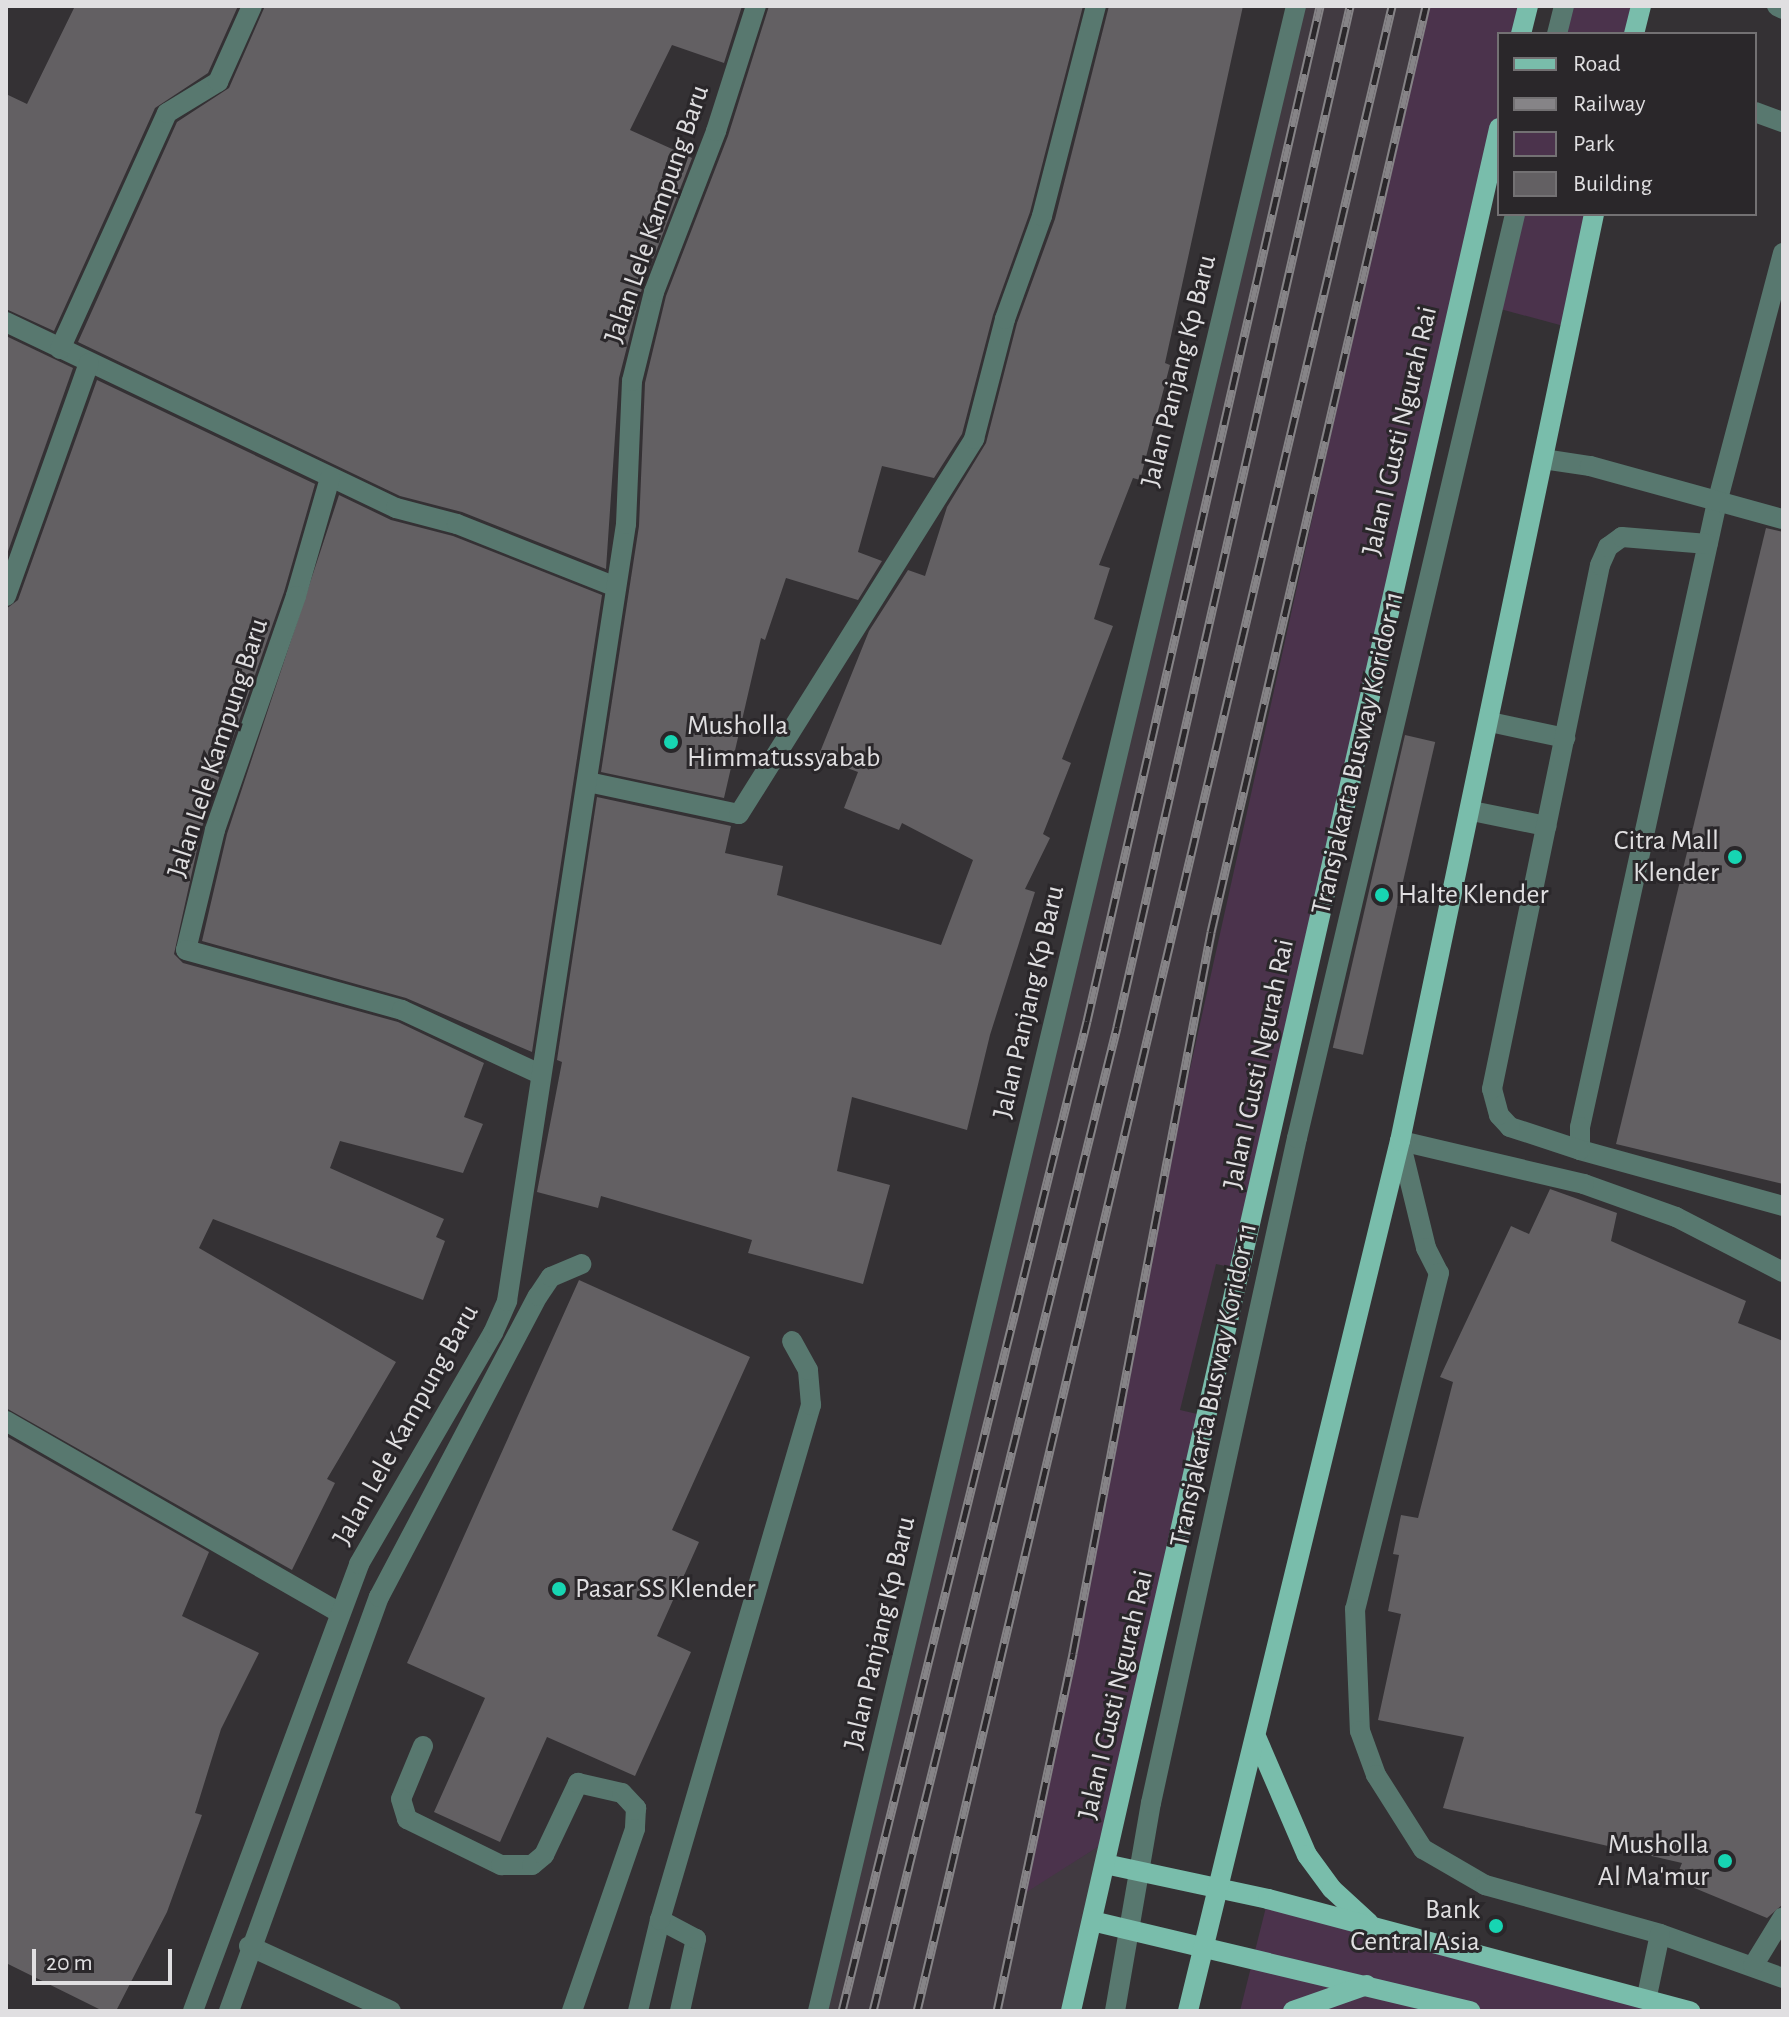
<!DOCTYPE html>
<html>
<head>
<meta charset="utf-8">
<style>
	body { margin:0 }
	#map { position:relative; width:1789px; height:2017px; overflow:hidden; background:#343134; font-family:"Alegreya Sans",sans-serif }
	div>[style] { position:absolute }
	.built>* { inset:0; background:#413a41 }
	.green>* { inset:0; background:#4b334c }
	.building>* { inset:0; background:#636063; transform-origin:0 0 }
	.minor>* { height:20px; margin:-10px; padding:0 10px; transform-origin:10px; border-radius:10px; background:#58786f }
	.major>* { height:20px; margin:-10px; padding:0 10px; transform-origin:10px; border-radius:10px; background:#79bdab }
	.rail>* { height:9px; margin-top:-4.5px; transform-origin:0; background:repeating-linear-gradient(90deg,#2a272a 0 18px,#868487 0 36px); box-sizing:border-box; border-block:2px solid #868487 }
	.dots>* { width:22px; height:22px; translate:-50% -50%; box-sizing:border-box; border:4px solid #2a272a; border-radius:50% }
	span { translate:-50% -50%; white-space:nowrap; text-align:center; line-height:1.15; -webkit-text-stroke:6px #2a272a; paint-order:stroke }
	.street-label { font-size:28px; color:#e0dfe1 }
	.poi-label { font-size:28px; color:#e0dfe1 }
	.left { translate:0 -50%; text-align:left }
	.right { translate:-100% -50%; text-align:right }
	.frame { position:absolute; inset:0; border:8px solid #e0dfe1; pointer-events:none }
	.legend { position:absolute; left:1497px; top:32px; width:260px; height:184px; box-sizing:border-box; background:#2a272a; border:2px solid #737173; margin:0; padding:10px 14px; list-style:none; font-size:24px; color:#e0dfe1 }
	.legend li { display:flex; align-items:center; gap:16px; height:40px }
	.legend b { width:40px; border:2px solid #737173 }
	.scale { position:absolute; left:32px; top:1949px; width:140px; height:36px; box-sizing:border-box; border:4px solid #e0dfe1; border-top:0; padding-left:10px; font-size:24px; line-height:28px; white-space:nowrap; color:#e0dfe1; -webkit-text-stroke:6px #2a272a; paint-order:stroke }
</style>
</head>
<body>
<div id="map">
	<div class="built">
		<i style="clip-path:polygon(1296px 6px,1426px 6px,1256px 737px,1022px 1894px,1112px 1838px,1071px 2011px,817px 2011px)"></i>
	</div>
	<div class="green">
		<i style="clip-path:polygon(1426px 6px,1527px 6px,1521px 34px,1499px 34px,1499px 126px,1239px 1269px,1216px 1264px,1180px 1410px,1210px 1417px,1112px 1838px,1022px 1895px,1150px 1249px)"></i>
		<i style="clip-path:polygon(1564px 6px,1641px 6px,1634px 34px,1557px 34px)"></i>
		<i style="clip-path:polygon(1515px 214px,1594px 214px,1571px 328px,1493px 307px)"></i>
		<i style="clip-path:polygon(1268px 1899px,1690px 2011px,1240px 2011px)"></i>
	</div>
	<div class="building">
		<i style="clip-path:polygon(75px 6px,238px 6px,208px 73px,155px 108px,54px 331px,6px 309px,6px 94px,27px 104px)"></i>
		<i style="clip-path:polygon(265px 6px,742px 6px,724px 63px,672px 45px,630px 130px,692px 158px,642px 288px,619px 378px,606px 569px,462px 512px,400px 496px,78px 342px,177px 122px,229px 88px)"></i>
		<i style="clip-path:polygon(769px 6px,1083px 6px,1030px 212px,993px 315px,962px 434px,934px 478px,882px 466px,858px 552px,882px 561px,858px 600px,786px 578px,765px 640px,761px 638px,724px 798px,601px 772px,639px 526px,645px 383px,666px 296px,728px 136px)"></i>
		<i style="clip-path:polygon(1109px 6px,1243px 6px,1165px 363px,1170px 365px,1140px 480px,1133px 478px,1099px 565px,1110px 568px,1094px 619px,1113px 626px,1062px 759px,1071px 763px,1043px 834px,1050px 838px,1025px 889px,1035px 892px,990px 1035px,967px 1130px,852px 1097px,837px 1171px,890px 1185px,863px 1284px,748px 1253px,752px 1240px,601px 1196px,598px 1208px,537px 1192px,562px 1062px,557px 1060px,597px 797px,731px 826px,725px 853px,783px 866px,777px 895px,941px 945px,973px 860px,902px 823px,899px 830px,844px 808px,858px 772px,818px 757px,869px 631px,908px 570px,925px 576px,947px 507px,986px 443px,1017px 323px,1055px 219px)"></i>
		<i style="clip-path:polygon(6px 336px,73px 368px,6px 557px)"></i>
		<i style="clip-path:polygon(97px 380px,315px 484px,284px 592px,202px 827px,174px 954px,183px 963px,398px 1022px,484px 1063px,464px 1117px,483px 1124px,463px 1173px,340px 1141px,330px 1168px,444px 1219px,436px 1237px,445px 1241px,423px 1300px,213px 1219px,199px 1248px,396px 1362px,327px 1479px,335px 1483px,292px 1570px,6px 1408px,6px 609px,18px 600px)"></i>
		<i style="clip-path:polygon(339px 495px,391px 520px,453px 536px,602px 595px,532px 1052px,406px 998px,202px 941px,227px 834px)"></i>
		<i style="clip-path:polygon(1766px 528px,1783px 532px,1783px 1184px,1616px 1144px)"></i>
		<i style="left:1405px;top:735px;width:31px;height:321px;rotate:13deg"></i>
		<i style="clip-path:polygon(1550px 1189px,1617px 1213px,1611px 1241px,1746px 1301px,1738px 1323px,1783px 1341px,1783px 1904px,1767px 1918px,1675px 1880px,1682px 1863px,1443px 1808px,1464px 1737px,1378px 1720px,1401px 1614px,1388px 1611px,1399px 1555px,1393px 1554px,1401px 1515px,1418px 1518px,1453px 1382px,1440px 1377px,1511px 1226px,1529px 1234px)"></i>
		<i style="clip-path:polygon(579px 1280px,750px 1357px,672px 1530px,699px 1542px,657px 1636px,691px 1652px,635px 1776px,547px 1737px,500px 1842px,434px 1812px,485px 1698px,407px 1663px)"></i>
		<i style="clip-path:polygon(6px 1436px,209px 1552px,182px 1616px,259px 1653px,221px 1729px,195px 1813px,202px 1815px,167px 1912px,116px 2011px,103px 2011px,6px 1963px)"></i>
	</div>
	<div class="minor">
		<i style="left:1777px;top:6px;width:7px;rotate:27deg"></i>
		<i style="left:1557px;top:34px;width:29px;rotate:-76deg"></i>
		<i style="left:1755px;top:112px;width:30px;rotate:20deg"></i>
		<i style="left:1783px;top:253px;width:258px;rotate:104.8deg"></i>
		<i style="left:1717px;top:502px;width:640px;rotate:102.36deg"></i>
		<i style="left:1580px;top:1127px;width:23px;rotate:90deg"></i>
		<i style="left:1580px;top:1150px;width:211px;rotate:15.4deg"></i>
		<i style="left:6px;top:322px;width:432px;rotate:25.5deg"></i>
		<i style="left:396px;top:508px;width:63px;rotate:14.7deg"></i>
		<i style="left:457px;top:524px;width:171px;rotate:21.6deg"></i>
		<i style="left:60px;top:349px;width:259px;rotate:-65.6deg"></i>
		<i style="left:167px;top:113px;width:60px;rotate:-31.3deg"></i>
		<i style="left:218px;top:82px;width:83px;rotate:-65.9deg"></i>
		<i style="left:1543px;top:459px;width:48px;rotate:8.5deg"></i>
		<i style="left:1590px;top:466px;width:200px;rotate:15.4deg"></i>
		<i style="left:330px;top:478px;width:123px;rotate:106.1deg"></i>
		<i style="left:296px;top:596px;width:248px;rotate:109.1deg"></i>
		<i style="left:215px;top:830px;width:123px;rotate:103.6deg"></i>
		<i style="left:186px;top:950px;width:224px;rotate:15.5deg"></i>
		<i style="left:402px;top:1010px;width:152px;rotate:24.9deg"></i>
		<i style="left:6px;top:596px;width:247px;rotate:-70.4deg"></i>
		<i style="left:1490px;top:722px;width:77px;rotate:12deg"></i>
		<i style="left:588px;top:782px;width:154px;rotate:12deg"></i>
		<i style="left:739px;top:814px;width:443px;rotate:-57.9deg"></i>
		<i style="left:974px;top:439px;width:124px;rotate:-75.5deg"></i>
		<i style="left:1005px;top:319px;width:109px;rotate:-70.2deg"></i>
		<i style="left:1042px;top:216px;width:217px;rotate:-75.6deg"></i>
		<i style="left:1472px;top:811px;width:76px;rotate:11.5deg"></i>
		<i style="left:1580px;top:1150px;width:74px;rotate:-161.8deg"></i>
		<i style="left:1510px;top:1127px;width:16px;rotate:-133deg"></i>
		<i style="left:1499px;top:1115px;width:27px;rotate:-105deg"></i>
		<i style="left:1492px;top:1089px;width:535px;rotate:-78.35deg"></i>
		<i style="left:1600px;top:565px;width:20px;rotate:-66deg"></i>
		<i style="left:1608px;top:547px;width:17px;rotate:-36deg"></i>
		<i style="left:1622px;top:537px;width:86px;rotate:4.7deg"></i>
		<i style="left:1783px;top:1272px;width:120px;rotate:-152.8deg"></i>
		<i style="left:1676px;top:1217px;width:98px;rotate:-160.3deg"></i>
		<i style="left:1584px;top:1184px;width:189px;rotate:-166.8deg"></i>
		<i style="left:1400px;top:1141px;width:110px;rotate:76.3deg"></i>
		<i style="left:1426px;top:1248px;width:28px;rotate:63deg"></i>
		<i style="left:1439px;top:1273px;width:346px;rotate:104deg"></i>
		<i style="left:1355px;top:1609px;width:122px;rotate:87.7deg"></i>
		<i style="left:1360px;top:1731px;width:47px;rotate:70deg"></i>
		<i style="left:1376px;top:1775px;width:88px;rotate:57.6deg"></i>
		<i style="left:1423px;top:1849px;width:72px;rotate:30.1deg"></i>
		<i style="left:1485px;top:1885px;width:182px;rotate:15.6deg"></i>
		<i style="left:1660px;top:1934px;width:131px;rotate:19.7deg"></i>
		<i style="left:6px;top:1421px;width:385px;rotate:29.9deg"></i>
		<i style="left:423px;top:1746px;width:57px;rotate:112.5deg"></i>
		<i style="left:401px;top:1799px;width:21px;rotate:73deg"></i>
		<i style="left:407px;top:1819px;width:105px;rotate:26.1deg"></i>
		<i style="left:501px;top:1865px;width:31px"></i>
		<i style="left:532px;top:1865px;width:16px;rotate:-40deg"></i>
		<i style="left:544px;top:1855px;width:80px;rotate:-64.7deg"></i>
		<i style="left:578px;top:1783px;width:45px;rotate:12.8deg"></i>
		<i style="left:622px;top:1793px;width:21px;rotate:47deg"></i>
		<i style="left:636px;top:1808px;width:21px;rotate:93deg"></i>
		<i style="left:635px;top:1829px;width:193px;rotate:109.1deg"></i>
		<i style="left:249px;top:1946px;width:156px;rotate:24.6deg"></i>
		<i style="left:1753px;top:1966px;width:57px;rotate:-58.5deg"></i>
		<i style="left:1647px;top:1996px;width:63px;rotate:-78.2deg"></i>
		<i style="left:193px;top:2011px;width:477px;rotate:-69.6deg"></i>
		<i style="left:359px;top:1564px;width:267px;rotate:-59.9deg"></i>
		<i style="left:493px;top:1333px;width:35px;rotate:-66deg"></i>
		<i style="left:507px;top:1301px;width:786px;rotate:-81.29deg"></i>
		<i style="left:626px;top:524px;width:143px;rotate:-87.6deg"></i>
		<i style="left:632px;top:381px;width:92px;rotate:-76.1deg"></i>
		<i style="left:654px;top:292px;width:173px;rotate:-68.9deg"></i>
		<i style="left:716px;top:131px;width:131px;rotate:-72.3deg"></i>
		<i style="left:229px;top:2011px;width:440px;rotate:-70.1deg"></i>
		<i style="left:379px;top:1597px;width:340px;rotate:-62.2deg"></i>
		<i style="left:538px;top:1296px;width:23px;rotate:-56deg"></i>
		<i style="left:551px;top:1277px;width:33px;rotate:-23deg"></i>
		<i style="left:638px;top:2011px;width:94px;rotate:-76.4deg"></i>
		<i style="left:680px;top:2011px;width:74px;rotate:-77.5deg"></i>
		<i style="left:696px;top:1939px;width:41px;rotate:-152.2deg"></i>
		<i style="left:660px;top:1920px;width:537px;rotate:-73.66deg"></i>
		<i style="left:811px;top:1405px;width:35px;rotate:-95deg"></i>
		<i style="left:808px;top:1370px;width:33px;rotate:-119deg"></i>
		<i style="left:818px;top:2011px;width:2061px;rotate:-76.59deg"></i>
		<i style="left:1115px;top:2011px;width:211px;rotate:-80.2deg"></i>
		<i style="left:1151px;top:1803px;width:681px;rotate:-77.62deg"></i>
		<i style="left:1297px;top:1138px;width:949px;rotate:-76.72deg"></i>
	</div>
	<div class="major">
		<i style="left:1521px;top:34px;width:29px;rotate:-76deg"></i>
		<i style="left:1634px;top:34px;width:29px;rotate:-76deg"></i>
		<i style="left:1257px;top:1739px;width:126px;rotate:66.7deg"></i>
		<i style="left:1307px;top:1855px;width:42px;rotate:53.7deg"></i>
		<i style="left:1332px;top:1889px;width:50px;rotate:42.6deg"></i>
		<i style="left:1105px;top:1864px;width:167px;rotate:12.1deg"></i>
		<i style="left:1268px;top:1899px;width:437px;rotate:14.9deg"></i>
		<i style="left:1092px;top:1921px;width:389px;rotate:13.4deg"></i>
		<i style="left:1071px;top:2011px;width:1931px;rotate:-77.19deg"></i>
		<i style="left:1188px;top:2011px;width:895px;rotate:-76.31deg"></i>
		<i style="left:1400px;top:1141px;width:947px;rotate:-78.18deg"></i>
		<i style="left:1293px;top:2011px;width:78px;rotate:-19.4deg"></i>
	</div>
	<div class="rail">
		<i style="left:842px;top:2011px;width:1020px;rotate:-76.1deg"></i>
		<i style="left:1087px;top:1021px;width:1041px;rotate:-77.07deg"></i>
		<i style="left:873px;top:2011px;width:1014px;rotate:-76.07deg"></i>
		<i style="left:1117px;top:1027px;width:1047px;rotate:-77.14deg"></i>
		<i style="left:917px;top:2011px;width:2060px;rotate:-76.67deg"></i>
		<i style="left:997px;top:2011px;width:366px;rotate:-78deg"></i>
		<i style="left:1073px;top:1653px;width:734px;rotate:-79.16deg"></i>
		<i style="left:1211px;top:932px;width:951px;rotate:-76.93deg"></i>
	</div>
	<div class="dots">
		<i style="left:671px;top:742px;background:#17d5b2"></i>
		<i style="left:1735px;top:857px;background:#17d5b2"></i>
		<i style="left:1382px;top:895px;background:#17d5b2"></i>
		<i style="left:559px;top:1589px;background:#17d5b2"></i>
		<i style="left:1725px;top:1861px;background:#17d5b2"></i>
		<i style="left:1496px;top:1926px;background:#17d5b2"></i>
	</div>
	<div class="street-label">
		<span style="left:657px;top:214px;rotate:-71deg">Jalan Lele Kampung Baru</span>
		<span style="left:1179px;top:371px;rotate:-76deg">Jalan Panjang Kp Baru</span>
		<span style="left:1400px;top:431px;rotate:-77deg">Jalan I Gusti Ngurah Rai</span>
		<span style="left:218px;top:748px;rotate:-72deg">Jalan Lele Kampung Baru</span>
		<span style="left:1358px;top:753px;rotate:-77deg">Transjakarta Busway Koridor 11</span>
		<span style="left:1029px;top:1002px;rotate:-77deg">Jalan Panjang Kp Baru</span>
		<span style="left:1259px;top:1064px;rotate:-78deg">Jalan I Gusti Ngurah Rai</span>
		<span style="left:1214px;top:1385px;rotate:-78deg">Transjakarta Busway Koridor 11</span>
		<span style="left:406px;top:1425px;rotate:-61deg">Jalan Lele Kampung Baru</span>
		<span style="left:880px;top:1633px;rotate:-77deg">Jalan Panjang Kp Baru</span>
		<span style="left:1116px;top:1695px;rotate:-77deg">Jalan I Gusti Ngurah Rai</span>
	</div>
	<div class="poi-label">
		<span class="left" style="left:687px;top:742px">Musholla<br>Himmatussyabab</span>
		<span class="right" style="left:1719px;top:857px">Citra Mall<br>Klender</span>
		<span class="left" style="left:1398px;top:895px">Halte Klender</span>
		<span class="left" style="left:575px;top:1589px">Pasar SS Klender</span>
		<span class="right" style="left:1709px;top:1861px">Musholla<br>Al Ma'mur</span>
		<span class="right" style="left:1480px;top:1926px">Bank<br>Central Asia</span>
	</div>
	<div class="frame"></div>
	<ul class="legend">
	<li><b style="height:10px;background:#79bdab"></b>Road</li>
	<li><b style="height:10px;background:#868487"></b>Railway</li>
	<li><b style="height:22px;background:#4b334c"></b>Park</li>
	<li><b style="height:22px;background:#636063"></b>Building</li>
	</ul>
	<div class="scale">20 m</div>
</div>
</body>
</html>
